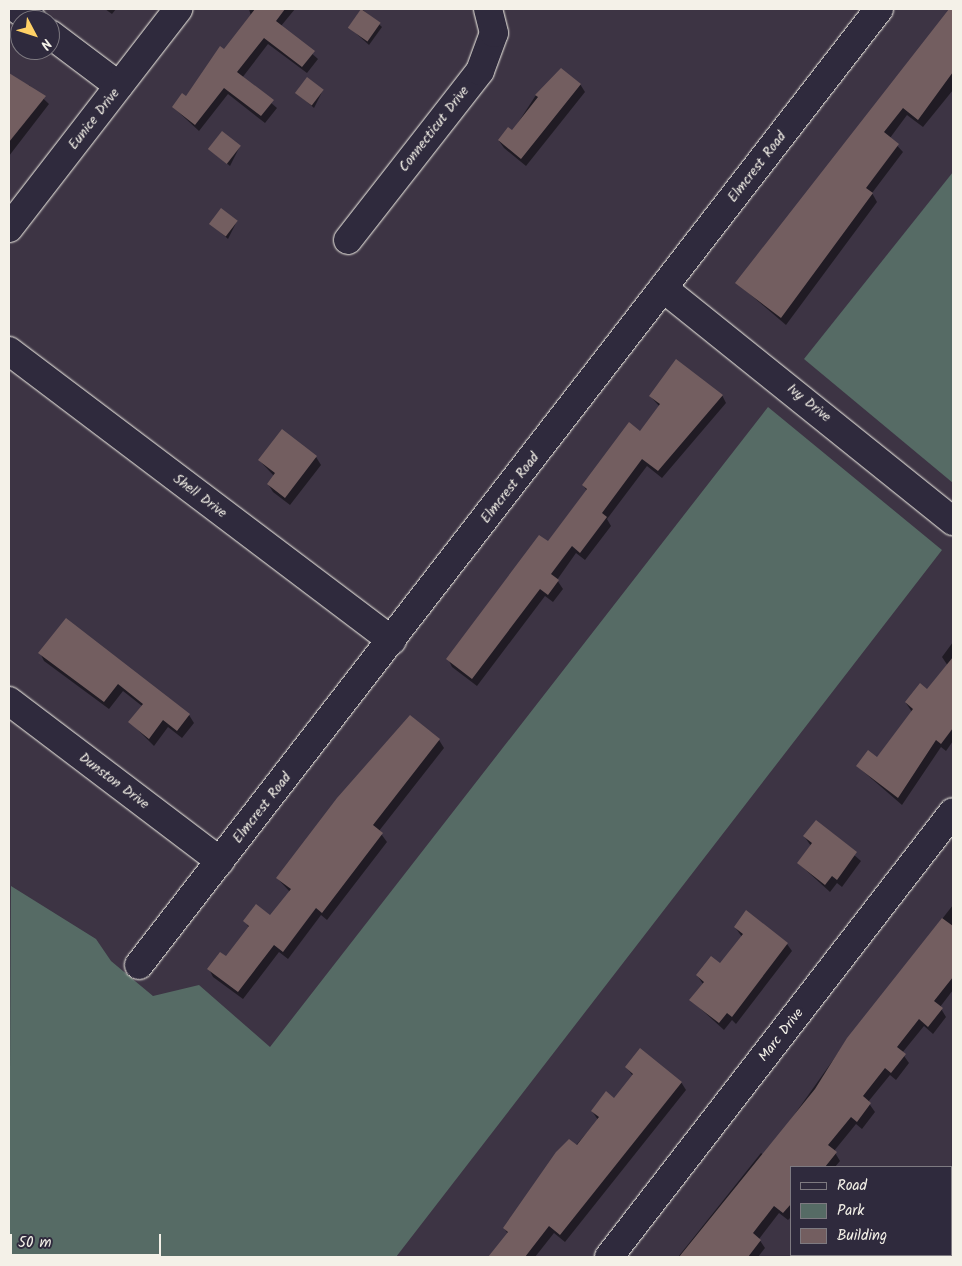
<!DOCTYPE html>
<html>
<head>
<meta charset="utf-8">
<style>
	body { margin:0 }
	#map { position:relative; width:962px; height:1266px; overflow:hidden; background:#3d3444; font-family:Kalam,sans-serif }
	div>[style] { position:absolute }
	.green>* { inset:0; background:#566b65 }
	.shadow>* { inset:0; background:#0007 }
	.building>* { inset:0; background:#735e60; transform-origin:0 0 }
	.roads { filter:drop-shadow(0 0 1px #f4f1e8) drop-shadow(0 0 1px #f4f1e8) }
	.minor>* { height:28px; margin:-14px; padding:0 14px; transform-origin:14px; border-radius:14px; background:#2f2a3d }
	span { translate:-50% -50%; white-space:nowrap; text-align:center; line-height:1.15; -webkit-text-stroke:5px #2f2a3d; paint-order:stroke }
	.street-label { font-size:14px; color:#f4f1e8 }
	.frame { position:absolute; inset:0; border:10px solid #f4f1e8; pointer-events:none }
	.legend { position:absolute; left:790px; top:1166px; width:162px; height:90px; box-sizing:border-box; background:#2f2a3d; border:1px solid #7e7a81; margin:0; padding:6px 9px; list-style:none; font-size:15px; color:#f4f1e8 }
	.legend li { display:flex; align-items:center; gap:10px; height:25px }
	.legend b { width:25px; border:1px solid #7e7a81 }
	.north { position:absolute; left:10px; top:10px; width:50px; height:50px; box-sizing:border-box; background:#2f2a3d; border:1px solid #7e7a81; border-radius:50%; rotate:130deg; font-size:14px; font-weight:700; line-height:20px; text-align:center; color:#f4f1e8 }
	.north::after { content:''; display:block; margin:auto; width:18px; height:22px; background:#ffd166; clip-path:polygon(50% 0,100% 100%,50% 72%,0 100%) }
	.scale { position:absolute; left:10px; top:1234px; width:151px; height:22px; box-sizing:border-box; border:2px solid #f4f1e8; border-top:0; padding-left:6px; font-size:15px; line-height:18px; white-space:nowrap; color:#f4f1e8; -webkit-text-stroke:4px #2f2a3d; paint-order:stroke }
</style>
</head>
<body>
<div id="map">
	<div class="green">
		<i style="clip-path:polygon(953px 172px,953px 483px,804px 359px)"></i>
		<i style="clip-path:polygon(768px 407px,942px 550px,396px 1257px,9px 1257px,11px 886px,96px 939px,111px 961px,153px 996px,199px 985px,270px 1047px)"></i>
	</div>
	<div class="shadow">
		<i style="clip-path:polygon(105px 9px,116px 9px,112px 14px)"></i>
		<i style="clip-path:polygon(249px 9px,295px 9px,281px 26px,318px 59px,307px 73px,268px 44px,242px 78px,277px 108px,265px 123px,228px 94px,199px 131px,173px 107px,186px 98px,251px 16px)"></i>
		<i style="clip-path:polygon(362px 9px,382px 27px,369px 45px,349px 27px)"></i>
		<i style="clip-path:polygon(951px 9px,953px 90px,923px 127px,907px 115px,890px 138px,903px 152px,872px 193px,877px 202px,786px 325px,737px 283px)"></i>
		<i style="clip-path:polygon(9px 79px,26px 89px,29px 85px,49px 104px,9px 156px)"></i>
		<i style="clip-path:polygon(580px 84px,585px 92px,526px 166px,504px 148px,499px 141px,512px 132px,536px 95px)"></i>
		<i style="clip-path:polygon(323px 90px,314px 108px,297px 93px)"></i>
		<i style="clip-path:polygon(240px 146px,230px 166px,209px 149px)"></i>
		<i style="clip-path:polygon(237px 221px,228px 239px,211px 224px)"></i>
		<i style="clip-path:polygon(722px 395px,726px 403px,662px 478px,647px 466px,607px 519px,611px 526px,585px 560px,576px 553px,557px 580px,563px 589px,553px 602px,545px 596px,477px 686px,452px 667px,448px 659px,548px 543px,587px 491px,583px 485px,640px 432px,660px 407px,650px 396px)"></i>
		<i style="clip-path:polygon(316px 457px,321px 465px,290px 505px,273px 492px,268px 484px,274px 476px,259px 460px)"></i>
		<i style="clip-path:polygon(66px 620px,189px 715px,194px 723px,182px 738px,168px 727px,154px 746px,130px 722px,142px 706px,123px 691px,109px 709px,44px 661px,40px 653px)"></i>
		<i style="clip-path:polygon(953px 642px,953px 741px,946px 751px,941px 747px,902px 805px,857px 766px,877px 758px,912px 712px,906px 703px,928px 691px,948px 666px,942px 657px)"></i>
		<i style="clip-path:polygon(439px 740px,444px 748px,379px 831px,387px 842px,327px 920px,321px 915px,288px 959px,279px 952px,243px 999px,213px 977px,209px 969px,226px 958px,249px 928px,245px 921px,271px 917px,290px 892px,277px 878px)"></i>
		<i style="clip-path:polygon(816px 822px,861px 861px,842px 887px,837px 883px,830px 892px,798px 863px,811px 846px,804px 836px)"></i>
		<i style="clip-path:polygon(953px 905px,953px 990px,940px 1007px,946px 1017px,933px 1034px,924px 1026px,902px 1053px,909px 1063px,896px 1080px,890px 1075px,868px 1102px,875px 1112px,862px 1129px,856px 1124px,834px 1151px,840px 1161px,835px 1167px,791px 1167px,791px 1217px,788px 1220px,779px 1213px,759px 1239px,765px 1248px,758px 1257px,678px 1257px,761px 1153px,765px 1156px,848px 1039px)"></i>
		<i style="clip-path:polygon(735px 927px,787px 944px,792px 951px,736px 1024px,732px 1020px,724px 1030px,691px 1000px,703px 984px,697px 975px,720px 965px,742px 937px)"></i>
		<i style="clip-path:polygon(626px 1067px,681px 1082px,686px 1090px,565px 1242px,554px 1233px,535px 1257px,490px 1257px,508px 1234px,504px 1228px,598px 1120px,592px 1111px,614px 1100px,633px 1076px)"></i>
		<i style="clip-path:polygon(952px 1251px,953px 1257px,946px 1257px,951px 1255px)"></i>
	</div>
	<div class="building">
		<i style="clip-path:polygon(255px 9px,285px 9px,276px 21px,315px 51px,302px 67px,264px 38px,237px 72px,274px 100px,261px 116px,224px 88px,195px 125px,172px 107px,182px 93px,186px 96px,220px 46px,224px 49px)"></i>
		<i style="left:361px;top:9px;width:24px;height:23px;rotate:35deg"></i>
		<i style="clip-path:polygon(949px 9px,953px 9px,953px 72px,918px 120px,903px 108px,884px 132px,899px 144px,866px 188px,873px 193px,781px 318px,735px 283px)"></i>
		<i style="clip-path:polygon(561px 68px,581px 84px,521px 159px,498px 140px,508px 127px,512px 130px,538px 97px,535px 95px)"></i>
		<i style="clip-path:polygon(9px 73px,46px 96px,9px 142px)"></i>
		<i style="left:307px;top:77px;width:21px;height:20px;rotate:37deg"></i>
		<i style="left:222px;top:131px;width:24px;height:23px;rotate:38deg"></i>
		<i style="left:221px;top:208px;width:21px;height:20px;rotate:37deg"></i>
		<i style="clip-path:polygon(676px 359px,723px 395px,658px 471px,642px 459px,602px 513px,607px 517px,580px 553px,572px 546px,551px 574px,559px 580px,548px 595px,540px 589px,472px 679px,446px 659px,539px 535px,548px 541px,587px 489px,582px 485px,629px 422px,640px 431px,660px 404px,649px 396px)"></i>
		<i style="clip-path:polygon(282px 429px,317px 456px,285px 498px,267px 484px,275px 473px,258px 460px)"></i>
		<i style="clip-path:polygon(66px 618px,190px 714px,177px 731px,163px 720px,149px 739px,128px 722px,143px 704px,118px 684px,104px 702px,38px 653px)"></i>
		<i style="clip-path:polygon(953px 657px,953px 728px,941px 744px,936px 740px,898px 798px,856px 766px,868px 750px,877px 757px,913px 709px,905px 702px,920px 683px,927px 689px)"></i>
		<i style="clip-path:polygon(410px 715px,440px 739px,373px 825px,383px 833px,322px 913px,316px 908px,283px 952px,274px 945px,238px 992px,207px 969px,220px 952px,226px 956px,249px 926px,243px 921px,256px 904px,270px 915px,291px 889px,276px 878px,337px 798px)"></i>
		<i style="clip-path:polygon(816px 820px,857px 852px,837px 880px,832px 876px,825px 885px,797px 863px,812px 843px,803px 836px)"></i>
		<i style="clip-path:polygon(746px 910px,788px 943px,732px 1017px,727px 1013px,719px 1023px,689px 1000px,704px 982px,696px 975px,711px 956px,720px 963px,743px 934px,734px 927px)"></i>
		<i style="clip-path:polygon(942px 918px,953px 926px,953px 977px,934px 1001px,943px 1008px,928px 1027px,919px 1019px,897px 1047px,906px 1054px,891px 1073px,885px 1068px,863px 1096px,871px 1103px,857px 1122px,851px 1117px,828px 1145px,837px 1152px,825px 1167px,791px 1167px,791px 1204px,783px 1213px,774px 1206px,753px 1233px,761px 1240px,748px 1257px,679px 1257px,815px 1089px,847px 1038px)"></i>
		<i style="clip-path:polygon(640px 1048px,682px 1082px,560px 1235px,549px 1226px,525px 1257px,488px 1257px,508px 1232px,503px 1228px,556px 1152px,569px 1139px,577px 1145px,599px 1117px,591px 1111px,606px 1091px,614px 1098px,633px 1074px,625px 1067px)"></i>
	</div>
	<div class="roads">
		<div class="minor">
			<i style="left:17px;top:9px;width:19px;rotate:36deg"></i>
			<i style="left:50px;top:34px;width:86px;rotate:37deg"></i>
			<i style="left:9px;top:228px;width:277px;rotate:-52.3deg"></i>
			<i style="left:348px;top:240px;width:214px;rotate:-52deg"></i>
			<i style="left:480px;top:71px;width:40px;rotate:-69.8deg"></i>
			<i style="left:494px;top:33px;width:25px;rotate:-104deg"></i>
			<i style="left:663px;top:288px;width:372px;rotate:38.8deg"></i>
			<i style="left:9px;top:351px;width:480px;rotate:37.1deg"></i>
			<i style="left:9px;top:701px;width:265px;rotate:37.2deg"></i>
			<i style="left:139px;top:965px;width:1209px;rotate:-52.26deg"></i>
			<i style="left:609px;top:1257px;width:562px;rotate:-52.29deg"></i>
		</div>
	</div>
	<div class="street-label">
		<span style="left:94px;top:119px;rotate:-52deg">Eunice Drive</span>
		<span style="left:434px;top:129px;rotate:-52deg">Connecticut Drive</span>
		<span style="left:757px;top:167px;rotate:-52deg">Elmcrest Road</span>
		<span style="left:809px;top:403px;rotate:39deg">Ivy Drive</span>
		<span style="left:510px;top:488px;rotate:-52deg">Elmcrest Road</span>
		<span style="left:200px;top:496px;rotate:37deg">Shell Drive</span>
		<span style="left:114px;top:781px;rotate:37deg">Dunston Drive</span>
		<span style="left:262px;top:808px;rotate:-52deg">Elmcrest Road</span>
		<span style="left:781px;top:1035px;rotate:-52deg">Marc Drive</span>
	</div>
	<div class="frame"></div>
	<ul class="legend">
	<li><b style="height:6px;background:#2f2a3d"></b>Road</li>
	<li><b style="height:14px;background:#566b65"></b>Park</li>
	<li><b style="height:14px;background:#735e60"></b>Building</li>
	</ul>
	<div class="north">N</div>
	<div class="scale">50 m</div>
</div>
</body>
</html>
